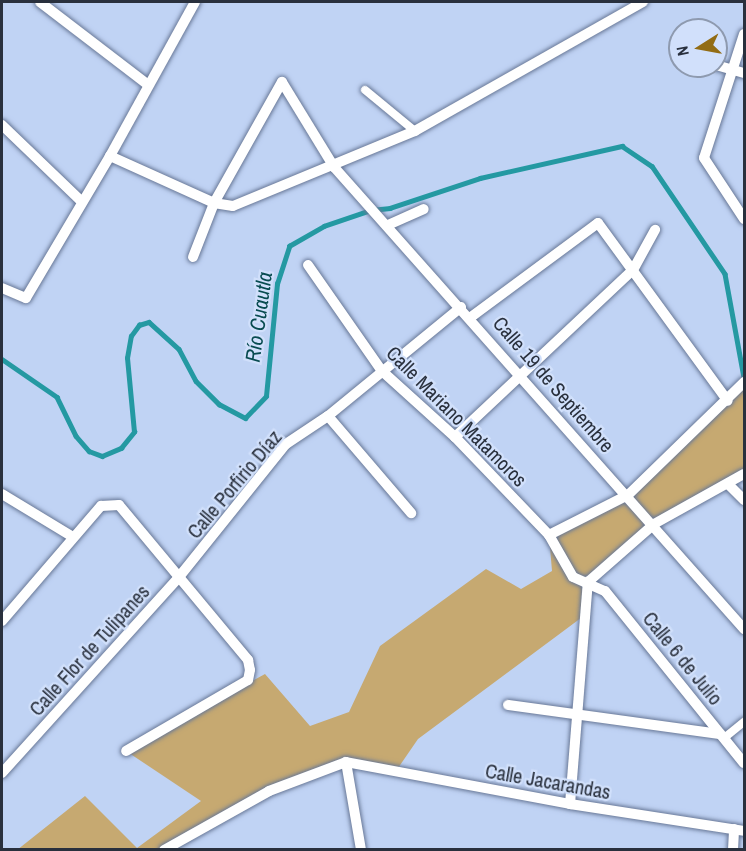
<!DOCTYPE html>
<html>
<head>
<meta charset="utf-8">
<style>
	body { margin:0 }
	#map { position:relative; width:746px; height:851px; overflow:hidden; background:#c0d3f4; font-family:"Archivo Narrow",sans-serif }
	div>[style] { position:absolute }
	.green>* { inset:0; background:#c6a971 }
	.stream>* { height:4.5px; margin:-2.25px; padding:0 2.25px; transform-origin:2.25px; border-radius:2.25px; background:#2499a2 }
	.roads { filter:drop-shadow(0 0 2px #687897) drop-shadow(0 0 2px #687897) }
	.pedestrian>* { height:8px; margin:-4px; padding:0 4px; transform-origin:4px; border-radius:4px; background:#fff }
	.minor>* { height:10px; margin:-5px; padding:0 5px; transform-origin:5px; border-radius:5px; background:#fff }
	span { translate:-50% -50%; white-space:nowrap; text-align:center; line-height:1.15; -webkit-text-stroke:4.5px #d1e0fb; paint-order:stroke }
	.street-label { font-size:20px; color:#29303d }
	.water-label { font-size:21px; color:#084b50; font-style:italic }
	.frame { position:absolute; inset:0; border:3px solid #29303d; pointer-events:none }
	.north { position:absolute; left:668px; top:18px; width:60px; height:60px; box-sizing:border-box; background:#d1e0fb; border:2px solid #8e9aaf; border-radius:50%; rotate:259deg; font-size:16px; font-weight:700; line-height:24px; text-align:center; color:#29303d }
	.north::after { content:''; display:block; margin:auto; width:21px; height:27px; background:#926c14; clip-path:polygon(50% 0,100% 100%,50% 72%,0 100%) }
</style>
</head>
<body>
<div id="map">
	<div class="green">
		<i style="clip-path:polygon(744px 382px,744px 474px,654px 524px,588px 582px,585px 615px,418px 739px,396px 771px,346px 762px,306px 775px,167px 849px,17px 850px,85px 796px,137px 848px,201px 801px,126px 751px,265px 674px,310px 726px,349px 712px,380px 646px,486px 569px,521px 589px,552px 571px,549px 535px,628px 495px)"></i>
	</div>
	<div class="stream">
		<i style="left:2px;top:359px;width:67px;rotate:34.6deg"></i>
		<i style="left:57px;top:397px;width:43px;rotate:64deg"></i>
		<i style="left:76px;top:436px;width:20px;rotate:49deg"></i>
		<i style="left:89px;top:451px;width:14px;rotate:21deg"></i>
		<i style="left:102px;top:456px;width:21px;rotate:-23deg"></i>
		<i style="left:121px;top:448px;width:21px;rotate:-51deg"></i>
		<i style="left:134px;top:432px;width:74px;rotate:-95.4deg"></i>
		<i style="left:127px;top:358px;width:22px;rotate:-80deg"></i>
		<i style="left:131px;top:336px;width:14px;rotate:-54deg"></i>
		<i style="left:139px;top:325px;width:10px;rotate:-17deg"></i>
		<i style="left:149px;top:322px;width:40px;rotate:42deg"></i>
		<i style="left:179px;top:349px;width:36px;rotate:62deg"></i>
		<i style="left:196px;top:381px;width:33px;rotate:45deg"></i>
		<i style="left:219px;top:404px;width:30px;rotate:28deg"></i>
		<i style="left:245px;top:418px;width:30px;rotate:-46deg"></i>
		<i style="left:266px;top:396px;width:113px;rotate:-84.4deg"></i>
		<i style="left:277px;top:284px;width:40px;rotate:-72deg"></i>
		<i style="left:289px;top:246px;width:40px;rotate:-29.7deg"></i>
		<i style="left:324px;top:226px;width:50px;rotate:-18.8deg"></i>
		<i style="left:371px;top:210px;width:19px;rotate:-6deg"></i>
		<i style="left:390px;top:208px;width:95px;rotate:-18.4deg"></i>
		<i style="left:480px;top:178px;width:146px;rotate:-12.7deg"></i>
		<i style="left:622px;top:146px;width:36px;rotate:34deg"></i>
		<i style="left:652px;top:166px;width:130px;rotate:55.9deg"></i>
		<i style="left:725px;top:274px;width:106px;rotate:79.6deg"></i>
	</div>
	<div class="roads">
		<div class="pedestrian">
			<i style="left:365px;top:90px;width:65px;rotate:39.4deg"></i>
			<i style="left:724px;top:738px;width:26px;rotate:-39deg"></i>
		</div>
		<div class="minor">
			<i style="left:40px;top:2px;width:136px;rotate:37.5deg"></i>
			<i style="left:744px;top:34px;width:130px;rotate:107.9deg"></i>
			<i style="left:704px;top:158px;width:73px;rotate:56.7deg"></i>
			<i style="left:716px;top:65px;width:29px;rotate:16deg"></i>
			<i style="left:2px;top:125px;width:111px;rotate:43.9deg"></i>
			<i style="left:110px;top:156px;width:114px;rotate:24.3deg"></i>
			<i style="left:214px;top:203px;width:19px;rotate:9deg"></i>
			<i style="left:233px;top:206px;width:197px;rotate:-22.4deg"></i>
			<i style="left:415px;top:131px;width:262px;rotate:-29.5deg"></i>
			<i style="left:388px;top:225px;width:39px;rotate:-24deg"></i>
			<i style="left:193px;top:257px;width:58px;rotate:-68.7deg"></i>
			<i style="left:214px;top:203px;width:139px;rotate:-60.7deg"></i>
			<i style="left:282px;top:82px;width:100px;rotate:58.5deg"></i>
			<i style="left:334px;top:167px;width:618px;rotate:48.41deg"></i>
			<i style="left:308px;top:265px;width:129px;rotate:55.1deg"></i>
			<i style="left:382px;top:371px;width:98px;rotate:42.1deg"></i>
			<i style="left:455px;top:437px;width:136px;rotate:46.2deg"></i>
			<i style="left:549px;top:535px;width:48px;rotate:60.3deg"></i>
			<i style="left:573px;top:577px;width:35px;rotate:24deg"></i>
			<i style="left:605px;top:591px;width:221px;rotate:51.1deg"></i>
			<i style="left:2px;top:288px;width:26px;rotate:23deg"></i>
			<i style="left:26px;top:298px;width:165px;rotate:-59.4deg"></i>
			<i style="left:110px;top:156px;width:176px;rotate:-61.1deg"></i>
			<i style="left:471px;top:317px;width:158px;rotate:-36.5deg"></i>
			<i style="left:598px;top:223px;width:220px;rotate:53.9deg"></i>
			<i style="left:328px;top:416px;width:128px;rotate:49.4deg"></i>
			<i style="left:455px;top:437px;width:244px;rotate:-43.2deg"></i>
			<i style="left:633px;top:270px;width:46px;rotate:-61.2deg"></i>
			<i style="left:728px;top:484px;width:23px;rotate:45deg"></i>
			<i style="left:2px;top:494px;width:83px;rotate:31.2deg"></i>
			<i style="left:549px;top:535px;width:89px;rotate:-26.9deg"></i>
			<i style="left:628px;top:495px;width:162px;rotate:-44.2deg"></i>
			<i style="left:588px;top:582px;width:88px;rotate:-41.3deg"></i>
			<i style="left:654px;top:524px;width:103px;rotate:-29.1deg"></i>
			<i style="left:2px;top:621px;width:152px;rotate:-49.3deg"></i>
			<i style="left:101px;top:506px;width:18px;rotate:-3deg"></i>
			<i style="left:119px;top:505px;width:202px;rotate:50.2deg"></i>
			<i style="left:248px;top:660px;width:10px;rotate:79deg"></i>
			<i style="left:250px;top:670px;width:10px;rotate:101deg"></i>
			<i style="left:248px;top:680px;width:141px;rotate:149.8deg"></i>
			<i style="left:508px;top:705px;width:214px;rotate:7.8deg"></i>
			<i style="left:346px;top:762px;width:89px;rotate:80.3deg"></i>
			<i style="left:2px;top:773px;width:264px;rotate:-47.9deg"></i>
			<i style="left:179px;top:577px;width:171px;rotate:-51.2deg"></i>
			<i style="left:286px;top:444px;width:50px;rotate:-33.7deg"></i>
			<i style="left:328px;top:416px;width:172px;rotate:-39.3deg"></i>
			<i style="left:570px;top:804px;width:223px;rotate:-85.4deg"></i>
			<i style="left:164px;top:850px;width:120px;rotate:-29.3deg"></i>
			<i style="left:269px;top:791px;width:82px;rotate:-20.6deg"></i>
			<i style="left:346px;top:762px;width:228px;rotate:10.6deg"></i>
			<i style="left:570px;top:804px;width:176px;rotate:8.8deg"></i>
			<i style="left:733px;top:850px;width:21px;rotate:-87deg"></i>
		</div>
	</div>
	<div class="street-label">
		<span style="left:554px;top:384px;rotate:49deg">Calle 19 de Septiembre</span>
		<span style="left:457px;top:416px;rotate:45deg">Calle Mariano Matamoros</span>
		<span style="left:234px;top:484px;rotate:-50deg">Calle Porfirio Díaz</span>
		<span style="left:89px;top:650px;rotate:-48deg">Calle Flor de Tulipanes</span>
		<span style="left:683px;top:658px;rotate:51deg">Calle 6 de Julio</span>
		<span style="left:548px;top:781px;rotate:10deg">Calle Jacarandas</span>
	</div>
	<div class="water-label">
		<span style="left:259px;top:317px;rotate:-82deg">Río Cuautla</span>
	</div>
	<div class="frame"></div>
	<div class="north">N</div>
</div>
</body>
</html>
